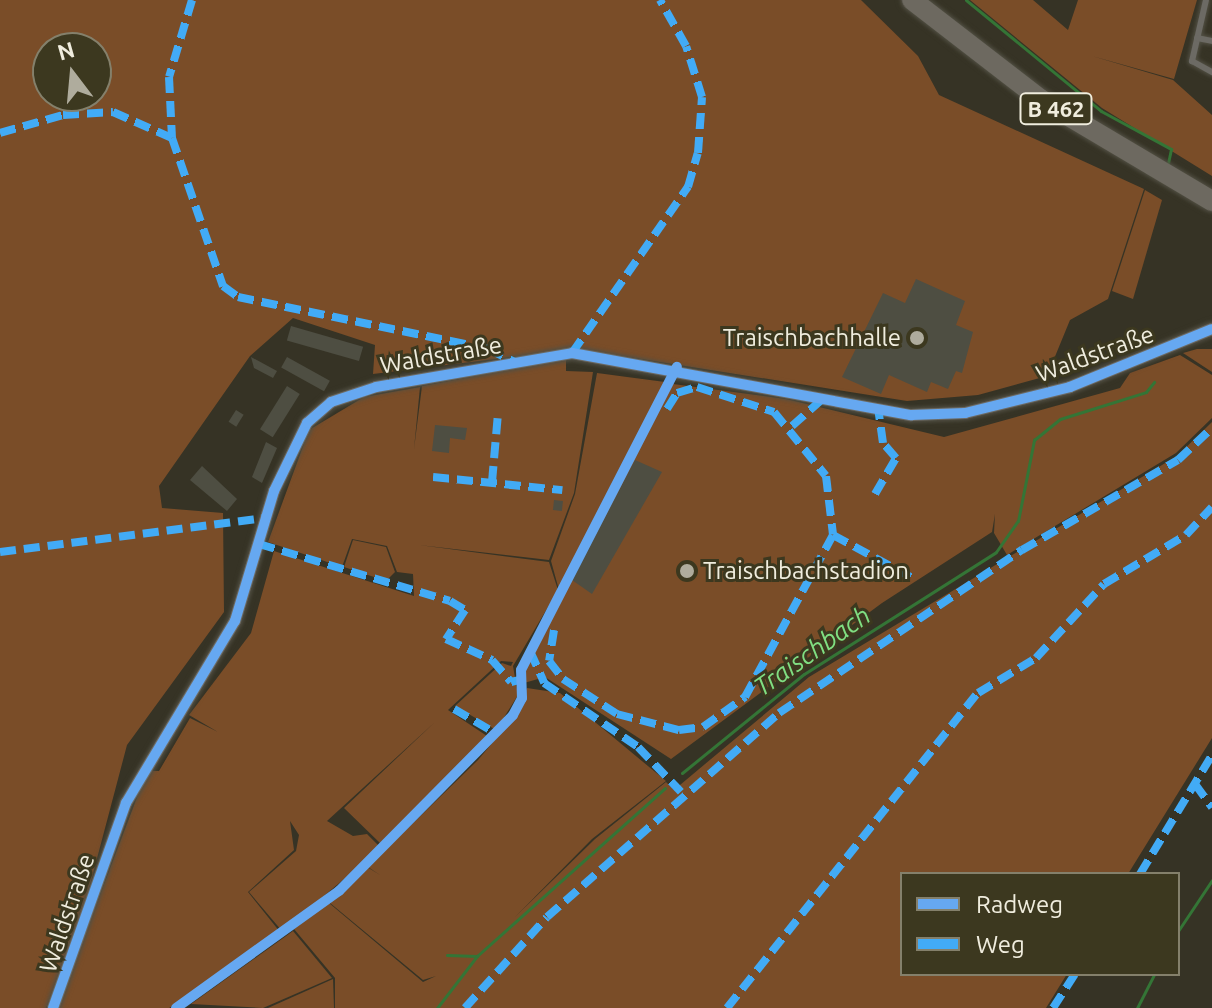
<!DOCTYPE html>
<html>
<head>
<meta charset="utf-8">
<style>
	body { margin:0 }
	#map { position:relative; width:1212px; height:1008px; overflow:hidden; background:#363325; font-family:Ubuntu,sans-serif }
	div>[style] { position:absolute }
	.green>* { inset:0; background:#7a4d28 }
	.stream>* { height:3px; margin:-1.5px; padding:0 1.5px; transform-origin:1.5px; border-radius:1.5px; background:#347536 }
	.building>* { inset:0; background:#4e4e42; transform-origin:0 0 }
	.roads { filter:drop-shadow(0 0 2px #525044) drop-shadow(0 0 2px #525044) }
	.service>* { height:6px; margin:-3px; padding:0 3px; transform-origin:3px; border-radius:3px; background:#6c6a64 }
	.minor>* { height:12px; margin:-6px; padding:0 6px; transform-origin:6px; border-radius:6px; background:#6c6a64 }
	.primary>* { height:20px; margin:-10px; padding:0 10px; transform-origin:10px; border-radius:10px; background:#6d6960 }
	.quiet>* { height:8px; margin-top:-4px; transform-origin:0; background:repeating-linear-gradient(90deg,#42abf6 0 16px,transparent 0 24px) }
	.cycleway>* { height:10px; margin:-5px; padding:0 5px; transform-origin:5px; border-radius:5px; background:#66a8f1 }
	.dots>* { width:22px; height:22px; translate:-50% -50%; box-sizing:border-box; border:4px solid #3c381f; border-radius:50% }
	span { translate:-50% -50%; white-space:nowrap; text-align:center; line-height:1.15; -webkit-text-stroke:6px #3c381f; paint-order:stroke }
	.shield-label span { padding:2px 6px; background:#3c381f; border:2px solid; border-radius:6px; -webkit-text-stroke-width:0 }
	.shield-label { font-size:22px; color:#f0edde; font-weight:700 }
	.poi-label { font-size:24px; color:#f0edde }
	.right { translate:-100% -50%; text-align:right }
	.left { translate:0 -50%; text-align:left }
	.street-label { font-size:24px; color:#f0edde }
	.water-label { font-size:26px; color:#80de82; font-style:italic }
	.legend { position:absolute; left:900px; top:872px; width:280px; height:104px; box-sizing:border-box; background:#3c381f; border:2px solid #84806b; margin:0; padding:10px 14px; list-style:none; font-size:24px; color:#f0edde }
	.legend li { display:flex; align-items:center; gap:16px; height:40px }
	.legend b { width:40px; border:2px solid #84806b }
	.north { position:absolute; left:32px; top:32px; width:80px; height:80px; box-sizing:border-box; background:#3c381f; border:2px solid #84806b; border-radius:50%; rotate:344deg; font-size:22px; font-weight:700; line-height:32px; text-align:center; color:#f0edde }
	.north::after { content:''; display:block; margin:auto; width:28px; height:36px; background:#afac9d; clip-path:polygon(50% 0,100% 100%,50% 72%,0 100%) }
</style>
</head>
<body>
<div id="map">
	<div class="green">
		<i style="clip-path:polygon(evenodd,0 0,861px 0,918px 56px,939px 95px,1144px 189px,1108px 299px,1070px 320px,1047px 376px,978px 395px,907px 401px,578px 349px,373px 374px,375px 345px,293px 318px,250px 356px,159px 486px,162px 508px,223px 513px,224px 612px,127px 745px,75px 942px,46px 1008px,0 1008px,0 0,48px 48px,96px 48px,96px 96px,48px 96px,48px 48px)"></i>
		<i style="clip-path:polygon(970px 0,1033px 0,1068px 30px,1078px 0,1197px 0,1174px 79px,1092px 56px,1173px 80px,1212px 115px,1212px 176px,1102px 108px)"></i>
		<i style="clip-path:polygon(1145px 190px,1162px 200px,1133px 299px,1112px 291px)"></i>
		<i style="clip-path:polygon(1212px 349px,1212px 372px,1183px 353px,1197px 349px)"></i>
		<i style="clip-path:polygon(1180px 355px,1212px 375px,1212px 418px,1176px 453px,1007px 555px,994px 533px,995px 514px,992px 532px,882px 603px,671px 759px,545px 677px,524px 683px,523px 671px,673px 384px,786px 399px,944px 437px,1120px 388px,1130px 373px)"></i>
		<i style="clip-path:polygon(566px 359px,566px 371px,593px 372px,574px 493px,549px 560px,419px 545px,549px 562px,558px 590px,513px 666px,518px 695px,496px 730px,455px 706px,502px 663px,511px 666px,513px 662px,501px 661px,448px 710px,490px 738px,381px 844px,344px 808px,435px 722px,327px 821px,353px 836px,367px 834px,381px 848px,282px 931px,249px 892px,296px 851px,299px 835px,290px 821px,294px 850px,248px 892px,280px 932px,212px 984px,169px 1008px,57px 1008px,147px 771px,159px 771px,190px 718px,218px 732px,189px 715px,251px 633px,274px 551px,414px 596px,413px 574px,397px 572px,387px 546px,352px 539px,342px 567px,268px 542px,309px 430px,364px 397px,420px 387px,414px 449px,422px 386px)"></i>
		<i style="clip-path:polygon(597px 373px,665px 382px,559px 590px,551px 561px,575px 494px)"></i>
		<i style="clip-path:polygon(1212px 422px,1212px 738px,1128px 874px,902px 874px,902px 974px,1067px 974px,1046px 1008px,335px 1008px,335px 978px,294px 929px,329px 903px,423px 982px,436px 976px,423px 980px,330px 903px,367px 867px,380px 875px,368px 867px,478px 760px,516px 715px,527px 688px,560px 693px,666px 781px,592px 839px,515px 917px,595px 839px,666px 782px,674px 790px,809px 677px,1177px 456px)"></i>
		<i style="clip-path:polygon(353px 540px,386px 547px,395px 572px,386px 581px,344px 567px)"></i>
		<i style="clip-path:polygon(293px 931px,332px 978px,263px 1008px,191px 1004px)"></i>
		<i style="clip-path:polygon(333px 979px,334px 1008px,268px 1008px)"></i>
	</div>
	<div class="stream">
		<i style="left:966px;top:0;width:175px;rotate:39.4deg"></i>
		<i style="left:1101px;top:111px;width:80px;rotate:28.5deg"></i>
		<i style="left:1171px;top:149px;width:14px;rotate:102deg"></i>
		<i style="left:682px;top:773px;width:157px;rotate:-39.1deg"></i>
		<i style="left:804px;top:674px;width:227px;rotate:-32.4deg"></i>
		<i style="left:996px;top:552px;width:38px;rotate:-55deg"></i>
		<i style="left:1018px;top:521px;width:83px;rotate:-78.8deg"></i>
		<i style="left:1034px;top:440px;width:33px;rotate:-39deg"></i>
		<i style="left:1060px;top:419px;width:90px;rotate:-17.4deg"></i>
		<i style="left:1146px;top:392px;width:13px;rotate:-51deg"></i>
		<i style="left:1178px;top:931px;width:61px;rotate:-56.3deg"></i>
		<i style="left:447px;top:955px;width:30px;rotate:2deg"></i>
		<i style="left:437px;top:1008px;width:66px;rotate:-52.4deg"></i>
		<i style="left:477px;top:956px;width:252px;rotate:-41.8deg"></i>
		<i style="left:1137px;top:1008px;width:38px;rotate:-63deg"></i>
	</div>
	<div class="building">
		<i style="clip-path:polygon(916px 279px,965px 301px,956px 325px,973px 332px,962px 373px,956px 371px,948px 389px,931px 382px,927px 392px,889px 375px,881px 394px,842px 377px,883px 293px,905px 303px)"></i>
		<i style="left:291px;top:326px;width:75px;height:15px;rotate:16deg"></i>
		<i style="clip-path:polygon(251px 357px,277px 371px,273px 378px,254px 368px)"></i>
		<i style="left:287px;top:357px;width:49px;height:12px;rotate:29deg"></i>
		<i style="left:287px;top:386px;width:15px;height:51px;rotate:32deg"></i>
		<i style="left:236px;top:410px;width:9px;height:14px;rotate:32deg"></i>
		<i style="clip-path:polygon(435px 425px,467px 428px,465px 440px,450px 438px,449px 453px,432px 451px)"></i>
		<i style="clip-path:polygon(266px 442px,277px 448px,262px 483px,252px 477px)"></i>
		<i style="clip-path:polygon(635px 460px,662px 472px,592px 594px,572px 580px)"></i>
		<i style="clip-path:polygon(202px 466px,237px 499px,227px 511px,190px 480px)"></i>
		<i style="left:554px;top:500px;width:9px;height:10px;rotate:6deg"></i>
	</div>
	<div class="roads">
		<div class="service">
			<i style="left:1206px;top:0;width:63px;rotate:102.9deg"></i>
			<i style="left:1192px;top:61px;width:23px;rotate:29deg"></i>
			<i style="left:1197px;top:38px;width:15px;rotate:11deg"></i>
		</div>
		<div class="minor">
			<i style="left:53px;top:1008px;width:218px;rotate:-70.4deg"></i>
			<i style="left:126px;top:803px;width:212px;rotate:-59.1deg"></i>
			<i style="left:235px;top:621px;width:136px;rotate:-73.3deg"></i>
			<i style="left:274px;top:491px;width:76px;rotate:-64.1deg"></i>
			<i style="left:307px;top:423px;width:32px;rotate:-41deg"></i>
			<i style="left:331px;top:402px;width:47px;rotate:-18.4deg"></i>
			<i style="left:376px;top:387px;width:199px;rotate:-9.8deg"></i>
			<i style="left:572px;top:353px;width:345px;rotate:10.4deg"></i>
			<i style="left:911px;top:415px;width:54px;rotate:-2.1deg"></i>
			<i style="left:965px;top:413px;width:108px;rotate:-13.9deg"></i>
			<i style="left:1070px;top:387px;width:153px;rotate:-22.2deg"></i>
		</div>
		<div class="primary">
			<i style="left:912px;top:0;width:162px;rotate:37.7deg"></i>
			<i style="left:1040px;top:99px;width:200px;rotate:30.7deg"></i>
		</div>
	</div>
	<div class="quiet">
		<i style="left:192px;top:0;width:80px;rotate:106.6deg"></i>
		<i style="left:169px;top:77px;width:61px;rotate:87.2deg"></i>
		<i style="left:172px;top:138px;width:157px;rotate:71deg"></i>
		<i style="left:223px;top:286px;width:19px;rotate:36deg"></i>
		<i style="left:238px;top:297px;width:255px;rotate:11.7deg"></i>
		<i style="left:488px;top:349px;width:30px;rotate:26deg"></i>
		<i style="left:0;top:133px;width:66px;rotate:-15.9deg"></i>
		<i style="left:63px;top:115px;width:50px;rotate:-3.4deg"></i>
		<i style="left:113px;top:112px;width:64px;rotate:23.8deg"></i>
		<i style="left:572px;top:353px;width:203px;rotate:-55.1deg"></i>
		<i style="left:688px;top:187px;width:35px;rotate:-74deg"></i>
		<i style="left:698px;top:153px;width:56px;rotate:-85.9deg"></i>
		<i style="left:702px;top:97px;width:53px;rotate:-107.4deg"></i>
		<i style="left:686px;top:46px;width:53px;rotate:-119.5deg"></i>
		<i style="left:667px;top:409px;width:19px;rotate:-58deg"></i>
		<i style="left:677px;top:393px;width:21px;rotate:-17deg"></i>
		<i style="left:697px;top:387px;width:81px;rotate:18deg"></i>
		<i style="left:774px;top:412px;width:82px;rotate:50.9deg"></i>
		<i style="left:826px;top:476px;width:59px;rotate:83.2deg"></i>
		<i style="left:792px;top:426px;width:47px;rotate:-41.5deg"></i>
		<i style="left:433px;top:477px;width:130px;rotate:5.8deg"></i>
		<i style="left:492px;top:482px;width:69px;rotate:-85deg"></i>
		<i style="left:875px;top:494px;width:42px;rotate:-59.7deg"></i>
		<i style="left:896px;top:458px;width:20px;rotate:-131deg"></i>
		<i style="left:883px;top:443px;width:35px;rotate:-98deg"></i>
		<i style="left:259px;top:544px;width:199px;rotate:16.6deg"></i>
		<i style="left:450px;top:601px;width:17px;rotate:31deg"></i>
		<i style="left:465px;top:610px;width:35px;rotate:123deg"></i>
		<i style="left:446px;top:639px;width:51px;rotate:24.5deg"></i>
		<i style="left:492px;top:660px;width:29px;rotate:49deg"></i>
		<i style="left:511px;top:682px;width:9px;rotate:-13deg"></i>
		<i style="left:0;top:552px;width:267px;rotate:-7.3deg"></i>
		<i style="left:554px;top:630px;width:31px;rotate:99deg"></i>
		<i style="left:549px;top:661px;width:23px;rotate:52deg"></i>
		<i style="left:563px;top:679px;width:64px;rotate:32.9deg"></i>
		<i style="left:617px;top:714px;width:64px;rotate:14.5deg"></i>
		<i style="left:679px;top:730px;width:24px;rotate:-7deg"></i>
		<i style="left:703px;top:727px;width:52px;rotate:-35.5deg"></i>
		<i style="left:745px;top:697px;width:184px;rotate:-61.5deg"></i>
		<i style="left:833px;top:535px;width:94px;rotate:28.5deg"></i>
		<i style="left:530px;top:651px;width:35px;rotate:66deg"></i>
		<i style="left:544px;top:683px;width:114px;rotate:34.2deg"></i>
		<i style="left:638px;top:747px;width:62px;rotate:46.3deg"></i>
		<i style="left:454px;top:709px;width:50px;rotate:30.2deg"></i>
		<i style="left:1195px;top:784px;width:29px;rotate:54deg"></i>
		<i style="left:1140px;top:874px;width:139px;rotate:-58.8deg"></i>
		<i style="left:465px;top:1008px;width:122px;rotate:-48deg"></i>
		<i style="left:547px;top:917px;width:309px;rotate:-41.3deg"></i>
		<i style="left:779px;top:713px;width:293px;rotate:-33.9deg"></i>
		<i style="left:1022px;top:550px;width:180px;rotate:-30deg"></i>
		<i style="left:1178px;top:460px;width:47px;rotate:-43.3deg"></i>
		<i style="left:727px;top:1008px;width:403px;rotate:-51.5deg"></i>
		<i style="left:978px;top:693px;width:68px;rotate:-31.1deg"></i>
		<i style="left:1036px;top:658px;width:100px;rotate:-47.4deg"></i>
		<i style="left:1104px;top:584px;width:96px;rotate:-30.9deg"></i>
		<i style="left:1186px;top:535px;width:38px;rotate:-47deg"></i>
		<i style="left:1053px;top:1008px;width:40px;rotate:-57.1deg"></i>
	</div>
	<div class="cycleway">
		<i style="left:53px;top:1008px;width:218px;rotate:-70.4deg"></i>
		<i style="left:126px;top:803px;width:212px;rotate:-59.1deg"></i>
		<i style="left:235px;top:621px;width:136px;rotate:-73.3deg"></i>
		<i style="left:274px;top:491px;width:76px;rotate:-64.1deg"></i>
		<i style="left:307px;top:423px;width:32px;rotate:-41deg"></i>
		<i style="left:331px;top:402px;width:47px;rotate:-18.4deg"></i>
		<i style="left:376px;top:387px;width:199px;rotate:-9.8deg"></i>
		<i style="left:572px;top:353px;width:345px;rotate:10.4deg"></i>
		<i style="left:911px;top:415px;width:54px;rotate:-2.1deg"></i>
		<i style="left:965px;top:413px;width:108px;rotate:-13.9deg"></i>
		<i style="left:1070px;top:387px;width:153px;rotate:-22.2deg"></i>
		<i style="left:176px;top:1008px;width:201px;rotate:-35.7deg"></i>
		<i style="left:339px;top:891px;width:247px;rotate:-45.3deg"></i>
		<i style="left:513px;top:715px;width:19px;rotate:-62deg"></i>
		<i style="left:522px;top:698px;width:28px;rotate:-92deg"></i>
		<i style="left:521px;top:670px;width:341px;rotate:-62.8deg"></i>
	</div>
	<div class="dots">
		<i style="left:917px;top:338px;background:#afac9d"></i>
		<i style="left:687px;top:571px;background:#afac9d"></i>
	</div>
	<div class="shield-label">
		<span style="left:1056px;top:109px">B 462</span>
	</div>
	<div class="poi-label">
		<span class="right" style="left:901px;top:338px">Traischbachhalle</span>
		<span class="left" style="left:703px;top:571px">Traischbachstadion</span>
	</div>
	<div class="street-label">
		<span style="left:1095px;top:354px;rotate:-20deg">Waldstraße</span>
		<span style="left:441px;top:355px;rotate:-10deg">Waldstraße</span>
		<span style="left:67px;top:913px;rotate:-71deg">Waldstraße</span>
	</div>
	<div class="water-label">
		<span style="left:812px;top:651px;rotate:-35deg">Traischbach</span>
	</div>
	<ul class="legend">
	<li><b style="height:10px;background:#66a8f1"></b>Radweg</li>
	<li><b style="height:10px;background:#42abf6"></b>Weg</li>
	</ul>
	<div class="north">N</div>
</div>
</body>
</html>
